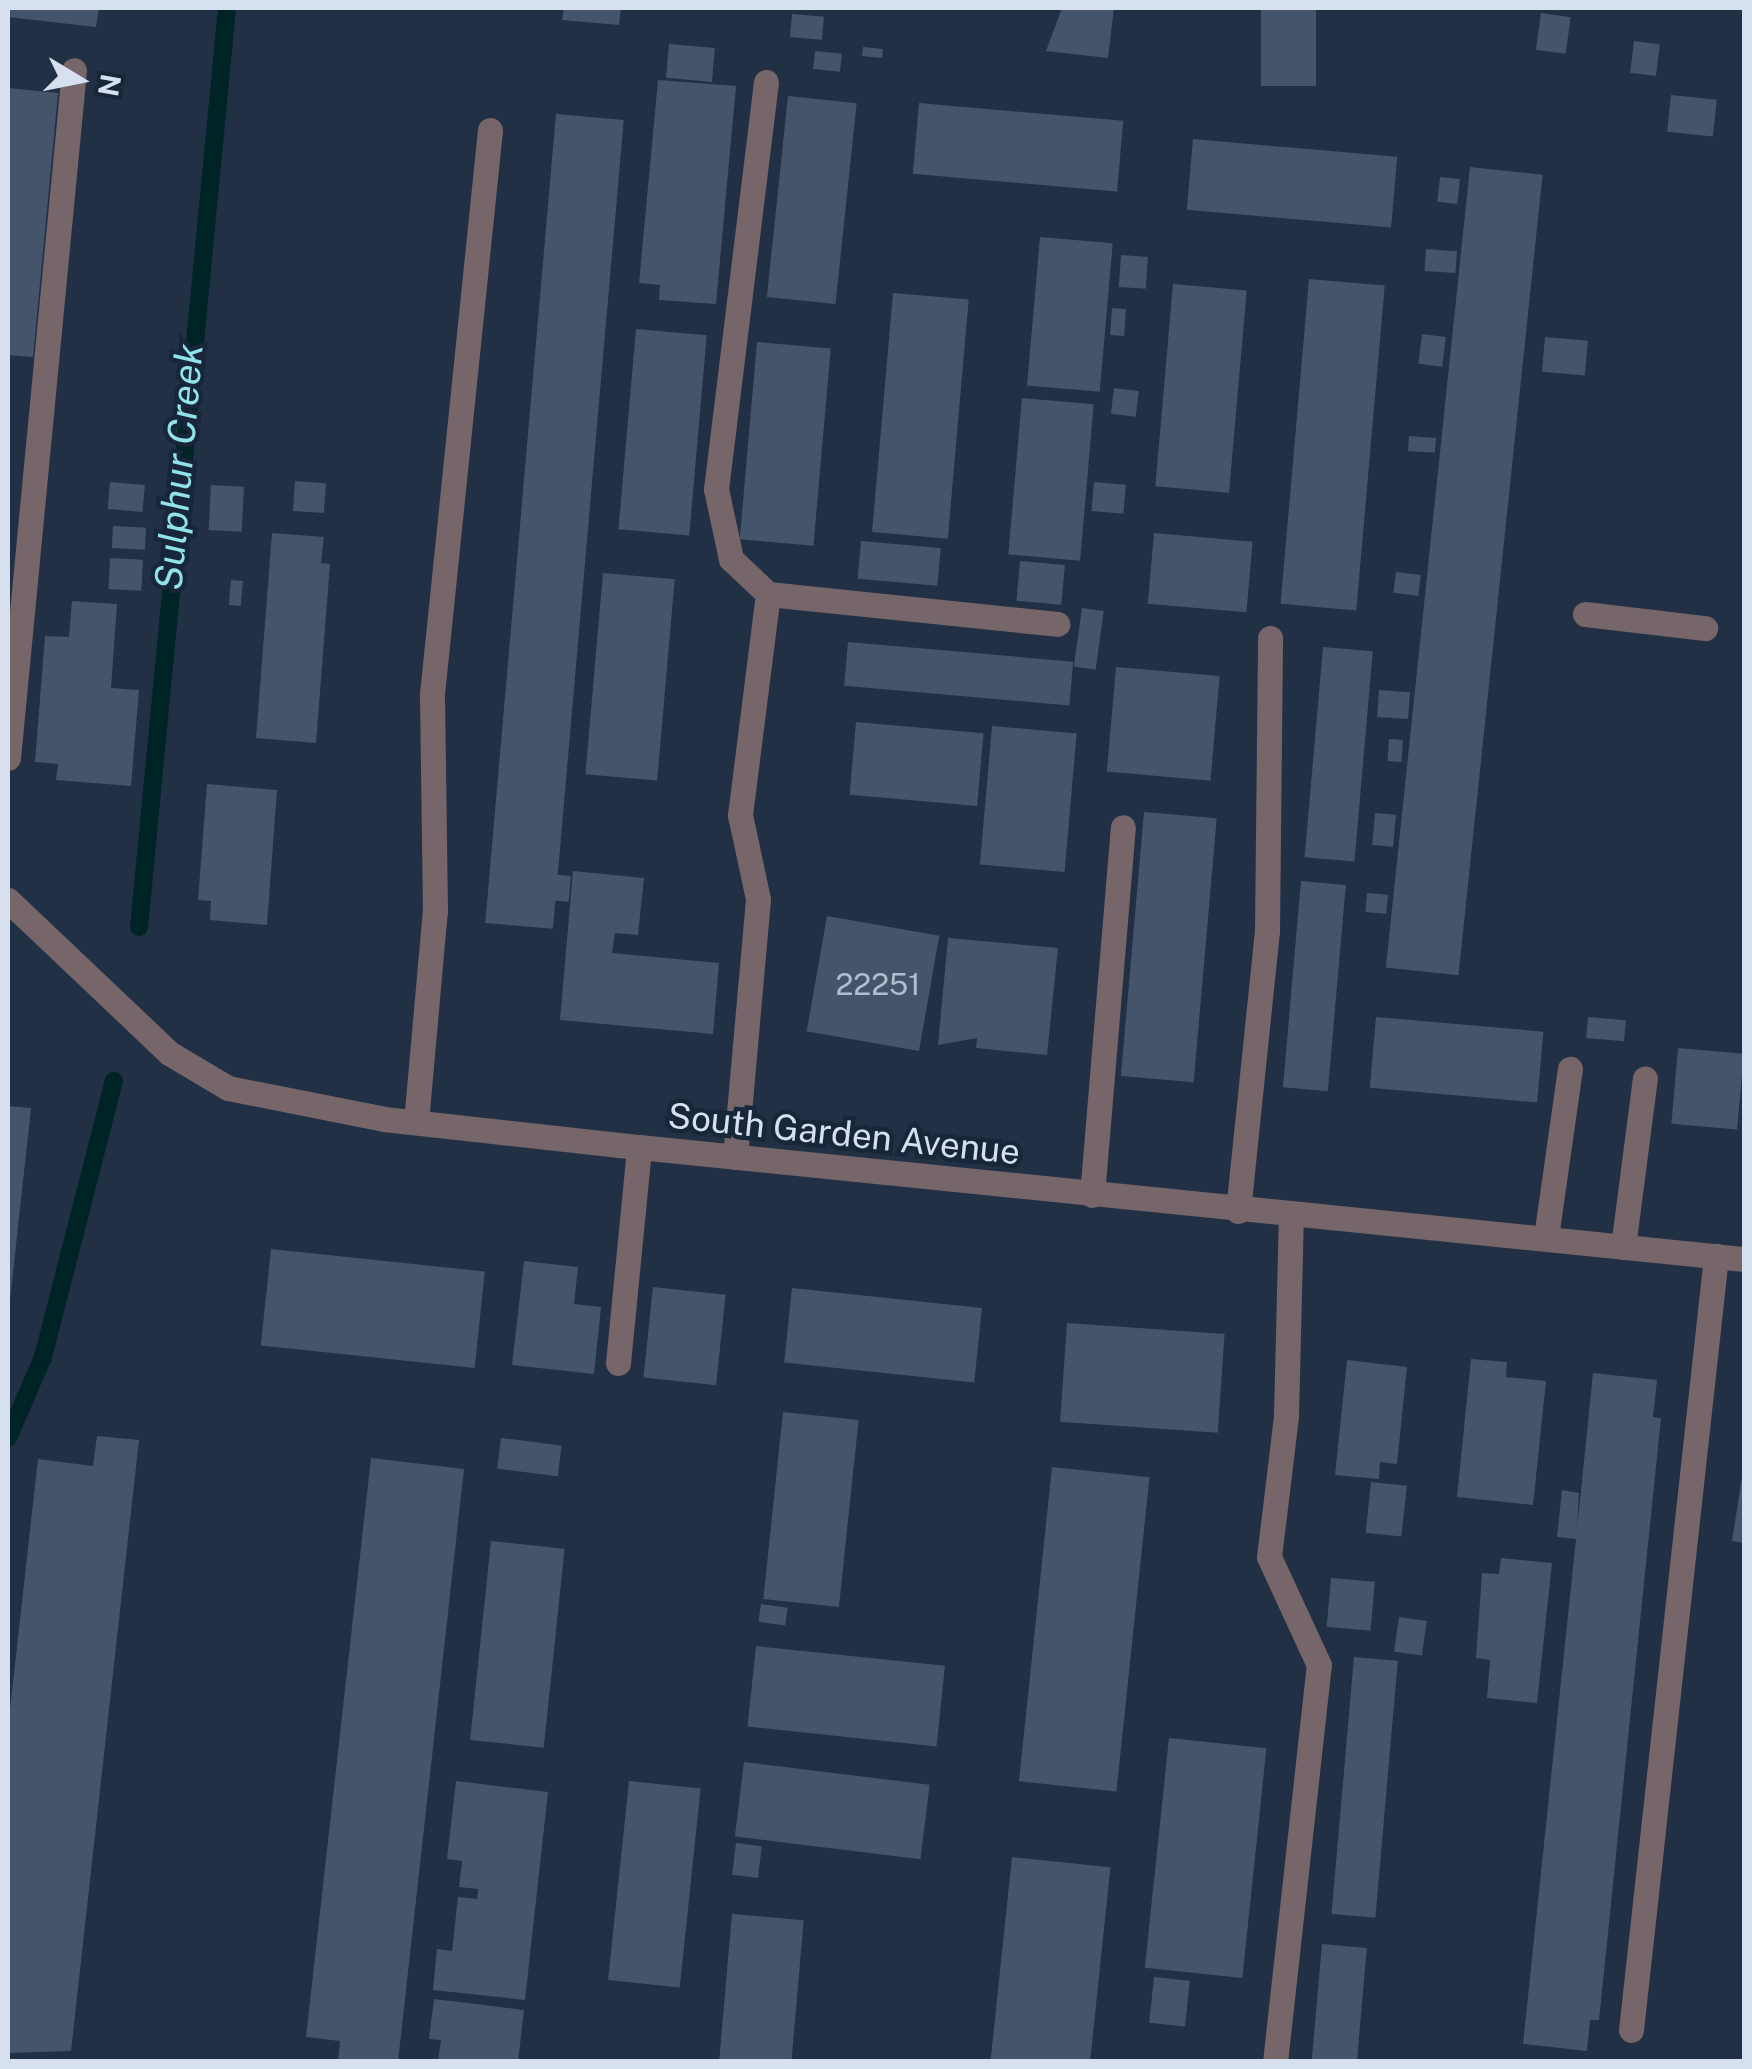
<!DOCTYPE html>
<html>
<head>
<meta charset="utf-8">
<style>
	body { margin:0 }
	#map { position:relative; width:1752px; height:2069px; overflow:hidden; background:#223045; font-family:"Public Sans",sans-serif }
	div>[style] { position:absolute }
	.stream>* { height:18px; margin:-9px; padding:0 9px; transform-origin:9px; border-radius:9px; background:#002326 }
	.building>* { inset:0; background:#44546b; transform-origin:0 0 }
	.service>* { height:25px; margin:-12.5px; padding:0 12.5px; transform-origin:12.5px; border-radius:12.5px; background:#766569 }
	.minor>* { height:25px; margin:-12.5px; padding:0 12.5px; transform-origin:12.5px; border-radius:12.5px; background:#766569 }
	span { translate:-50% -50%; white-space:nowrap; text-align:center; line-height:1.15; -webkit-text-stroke:9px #18263a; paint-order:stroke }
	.number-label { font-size:30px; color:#b2bdcd }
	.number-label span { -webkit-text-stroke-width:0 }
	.street-label { font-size:35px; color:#d7e0ee }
	.water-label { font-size:38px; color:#91e3ea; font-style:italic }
	.frame { position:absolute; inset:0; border:10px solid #d7e0ee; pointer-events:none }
	.north { position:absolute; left:30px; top:30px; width:100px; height:100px; -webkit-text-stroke:8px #18263a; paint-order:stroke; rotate:100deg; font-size:28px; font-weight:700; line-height:40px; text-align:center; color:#d7e0ee }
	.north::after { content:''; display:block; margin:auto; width:35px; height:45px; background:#d7e0ee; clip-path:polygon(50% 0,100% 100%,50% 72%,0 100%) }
</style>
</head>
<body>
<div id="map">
	<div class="stream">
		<i style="left:139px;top:927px;width:923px;rotate:-84.53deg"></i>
		<i style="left:8px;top:1438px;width:88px;rotate:-66.6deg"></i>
		<i style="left:43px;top:1357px;width:285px;rotate:-75.6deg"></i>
	</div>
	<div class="building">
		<i style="clip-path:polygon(8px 8px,99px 8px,96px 27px,8px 17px)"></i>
		<i style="clip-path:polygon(564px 8px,621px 8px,619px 25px,562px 20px)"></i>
		<i style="clip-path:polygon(1062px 8px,1114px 8px,1108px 58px,1046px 51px)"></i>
		<i style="left:1261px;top:8px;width:55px;height:78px"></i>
		<i style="left:1541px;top:13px;width:30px;height:37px;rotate:8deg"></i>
		<i style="left:792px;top:14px;width:32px;height:23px;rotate:5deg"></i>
		<i style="left:1634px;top:41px;width:26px;height:32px;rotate:7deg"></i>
		<i style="left:669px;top:44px;width:46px;height:34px;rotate:5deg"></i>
		<i style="left:863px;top:47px;width:20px;height:9px;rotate:6deg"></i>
		<i style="left:815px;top:51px;width:27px;height:18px;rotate:6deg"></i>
		<i style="clip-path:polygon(658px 80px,736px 86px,716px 304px,659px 300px,660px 285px,639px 283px)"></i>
		<i style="clip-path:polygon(8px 88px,58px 93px,33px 357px,8px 355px)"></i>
		<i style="left:1671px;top:95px;width:46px;height:37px;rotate:6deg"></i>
		<i style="left:788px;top:96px;width:69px;height:202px;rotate:6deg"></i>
		<i style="left:919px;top:103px;width:205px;height:71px;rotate:5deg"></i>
		<i style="left:556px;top:114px;width:68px;height:812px;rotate:5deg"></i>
		<i style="left:1193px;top:139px;width:205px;height:71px;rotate:5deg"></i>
		<i style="left:1470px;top:167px;width:73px;height:805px;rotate:6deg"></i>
		<i style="left:1440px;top:177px;width:20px;height:25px;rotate:6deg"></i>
		<i style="left:1040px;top:237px;width:73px;height:149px;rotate:5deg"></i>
		<i style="left:1426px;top:249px;width:31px;height:22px;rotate:4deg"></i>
		<i style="left:1121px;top:255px;width:27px;height:32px;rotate:4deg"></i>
		<i style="left:1309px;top:279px;width:76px;height:326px;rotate:5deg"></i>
		<i style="left:1173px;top:284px;width:74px;height:203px;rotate:5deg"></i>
		<i style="left:893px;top:293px;width:76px;height:240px;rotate:5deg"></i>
		<i style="left:1112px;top:308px;width:14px;height:27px;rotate:4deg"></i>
		<i style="left:636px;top:329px;width:71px;height:201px;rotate:5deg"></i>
		<i style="left:1422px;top:334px;width:24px;height:30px;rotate:7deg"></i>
		<i style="left:1545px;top:337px;width:43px;height:35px;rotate:5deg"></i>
		<i style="left:757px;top:342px;width:74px;height:198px;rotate:5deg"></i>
		<i style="left:1114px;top:388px;width:25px;height:26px;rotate:7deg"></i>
		<i style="left:1022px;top:398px;width:72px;height:157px;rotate:5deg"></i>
		<i style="left:1409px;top:436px;width:27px;height:15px;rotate:4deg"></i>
		<i style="left:295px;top:481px;width:31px;height:30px;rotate:4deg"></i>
		<i style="left:110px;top:482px;width:35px;height:27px;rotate:5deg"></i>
		<i style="left:1094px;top:482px;width:32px;height:29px;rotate:5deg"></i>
		<i style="left:211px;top:485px;width:33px;height:45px;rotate:3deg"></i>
		<i style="left:113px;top:526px;width:33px;height:22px;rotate:3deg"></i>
		<i style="clip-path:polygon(272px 533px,324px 537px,321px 563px,330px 564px,316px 743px,256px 738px)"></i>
		<i style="left:1154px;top:533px;width:99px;height:71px;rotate:5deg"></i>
		<i style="left:861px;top:541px;width:80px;height:38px;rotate:5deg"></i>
		<i style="left:110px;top:558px;width:33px;height:31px;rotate:3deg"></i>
		<i style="left:1020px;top:561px;width:45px;height:40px;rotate:5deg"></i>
		<i style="left:1396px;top:572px;width:25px;height:21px;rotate:7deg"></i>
		<i style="left:603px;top:573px;width:72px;height:202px;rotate:5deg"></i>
		<i style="left:231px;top:580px;width:12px;height:25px;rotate:5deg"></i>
		<i style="clip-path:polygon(72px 601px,117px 604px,111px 688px,139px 690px,131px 786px,56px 780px,58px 764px,35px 762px,45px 636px,69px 637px)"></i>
		<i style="left:1082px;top:608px;width:22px;height:59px;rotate:8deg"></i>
		<i style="left:848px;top:642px;width:226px;height:44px;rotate:5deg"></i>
		<i style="left:1323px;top:647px;width:50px;height:211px;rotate:5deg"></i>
		<i style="left:1116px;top:667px;width:104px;height:105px;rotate:5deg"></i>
		<i style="left:1379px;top:690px;width:31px;height:27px;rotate:4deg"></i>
		<i style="left:856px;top:722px;width:128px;height:73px;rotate:5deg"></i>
		<i style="left:992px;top:726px;width:85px;height:139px;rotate:5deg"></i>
		<i style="left:1389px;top:739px;width:14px;height:22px;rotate:4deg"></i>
		<i style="clip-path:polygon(207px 784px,277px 790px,267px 925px,210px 920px,211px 901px,198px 900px)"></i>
		<i style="left:1144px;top:812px;width:73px;height:265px;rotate:5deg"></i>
		<i style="left:1375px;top:813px;width:21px;height:32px;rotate:5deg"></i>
		<i style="clip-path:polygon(573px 871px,644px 878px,638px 935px,615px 933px,612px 953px,719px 963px,713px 1034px,560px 1020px)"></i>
		<i style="left:549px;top:874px;width:22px;height:26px;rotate:5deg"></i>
		<i style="left:1301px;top:881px;width:45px;height:207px;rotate:5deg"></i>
		<i style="left:1367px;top:893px;width:21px;height:19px;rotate:5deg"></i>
		<i style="left:827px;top:916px;width:114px;height:117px;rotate:10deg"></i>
		<i style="clip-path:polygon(948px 938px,1058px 948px,1047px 1055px,976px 1048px,977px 1038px,938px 1045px)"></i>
		<i style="left:1376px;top:1017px;width:168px;height:71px;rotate:5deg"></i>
		<i style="left:1588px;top:1017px;width:38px;height:21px;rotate:5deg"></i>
		<i style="left:1678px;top:1048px;width:66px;height:76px;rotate:5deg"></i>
		<i style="clip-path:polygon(8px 1106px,31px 1108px,10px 1300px,8px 1300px)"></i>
		<i style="left:271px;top:1249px;width:215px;height:97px;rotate:6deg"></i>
		<i style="clip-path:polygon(524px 1261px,578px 1267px,574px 1304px,601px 1307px,594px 1374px,512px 1365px)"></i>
		<i style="left:653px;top:1287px;width:73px;height:91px;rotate:6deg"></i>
		<i style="left:792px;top:1288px;width:191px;height:75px;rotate:6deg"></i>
		<i style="left:1067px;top:1323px;width:158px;height:99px;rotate:4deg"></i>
		<i style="clip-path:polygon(1471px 1359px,1507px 1362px,1506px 1377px,1546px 1381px,1533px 1505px,1457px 1497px)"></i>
		<i style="clip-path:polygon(1347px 1360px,1407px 1367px,1397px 1464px,1380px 1462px,1379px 1479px,1335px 1475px)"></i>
		<i style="clip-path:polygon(1593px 1373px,1657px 1380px,1653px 1417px,1661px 1418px,1599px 2020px,1590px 2020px,1587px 2051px,1523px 2044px,1576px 1539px,1557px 1537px,1562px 1490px,1579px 1493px,1577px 1530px)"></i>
		<i style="left:783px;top:1412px;width:76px;height:188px;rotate:6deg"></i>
		<i style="clip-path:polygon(97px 1436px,139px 1440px,71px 2051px,8px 2053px,8px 1727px,38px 1459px,93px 1466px)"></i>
		<i style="left:501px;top:1438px;width:61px;height:31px;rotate:7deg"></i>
		<i style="clip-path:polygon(371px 1458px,464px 1469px,398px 2062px,338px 2062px,340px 2041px,306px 2037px)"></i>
		<i style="clip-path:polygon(1744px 1464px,1744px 1543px,1732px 1541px)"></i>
		<i style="left:1052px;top:1467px;width:98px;height:316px;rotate:6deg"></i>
		<i style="left:1371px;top:1482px;width:36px;height:51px;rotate:6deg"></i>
		<i style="left:491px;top:1541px;width:74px;height:200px;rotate:6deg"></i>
		<i style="clip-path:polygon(1501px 1558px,1552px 1563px,1537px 1703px,1487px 1698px,1490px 1660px,1476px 1658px,1482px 1573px,1499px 1574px)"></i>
		<i style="left:1331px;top:1578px;width:44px;height:49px;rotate:5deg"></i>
		<i style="left:761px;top:1604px;width:27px;height:18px;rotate:8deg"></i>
		<i style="left:1399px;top:1617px;width:28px;height:35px;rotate:8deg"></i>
		<i style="left:756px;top:1646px;width:190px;height:81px;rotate:6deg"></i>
		<i style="left:1354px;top:1657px;width:44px;height:258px;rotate:5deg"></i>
		<i style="left:1169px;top:1738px;width:98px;height:231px;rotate:6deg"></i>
		<i style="left:744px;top:1762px;width:187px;height:75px;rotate:7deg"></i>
		<i style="clip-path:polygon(456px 1781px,548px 1792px,525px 2000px,433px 1990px,437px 1949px,452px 1951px,458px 1897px,477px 1899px,478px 1889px,459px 1887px,462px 1861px,447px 1859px)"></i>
		<i style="left:629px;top:1781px;width:72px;height:200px;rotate:6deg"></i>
		<i style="left:736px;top:1843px;width:26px;height:32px;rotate:7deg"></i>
		<i style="left:1012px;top:1857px;width:99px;height:206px;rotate:6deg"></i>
		<i style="left:732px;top:1914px;width:72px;height:149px;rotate:5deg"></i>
		<i style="left:1322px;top:1944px;width:45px;height:119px;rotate:5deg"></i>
		<i style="left:1154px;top:1977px;width:36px;height:46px;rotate:6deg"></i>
		<i style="clip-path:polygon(434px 1999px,524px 2010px,518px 2062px,438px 2062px,441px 2040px,429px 2039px)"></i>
	</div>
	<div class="service">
		<i style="left:766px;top:82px;width:410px;rotate:97deg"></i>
		<i style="left:716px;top:489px;width:72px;rotate:77.9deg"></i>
		<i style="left:731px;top:559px;width:51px;rotate:43.4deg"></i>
		<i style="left:768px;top:594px;width:291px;rotate:5.9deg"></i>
		<i style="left:1585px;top:614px;width:121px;rotate:6.7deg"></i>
		<i style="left:8px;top:758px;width:691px;rotate:-84.52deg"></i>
		<i style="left:416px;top:1122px;width:212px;rotate:-84.9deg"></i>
		<i style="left:435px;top:911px;width:217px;rotate:-90.8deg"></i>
		<i style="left:432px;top:694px;width:567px;rotate:-84.13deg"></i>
		<i style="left:735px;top:1157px;width:259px;rotate:-84.9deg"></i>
		<i style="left:758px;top:899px;width:86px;rotate:-102.1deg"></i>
		<i style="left:740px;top:815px;width:223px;rotate:-82.8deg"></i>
		<i style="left:1092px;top:1195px;width:369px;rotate:-85.2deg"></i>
		<i style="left:1238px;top:1211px;width:281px;rotate:-84.1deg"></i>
		<i style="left:1267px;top:931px;width:293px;rotate:-89.4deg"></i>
		<i style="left:1546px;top:1237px;width:170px;rotate:-81.9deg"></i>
		<i style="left:1623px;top:1247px;width:170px;rotate:-82.6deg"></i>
		<i style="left:618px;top:1363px;width:217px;rotate:-84.4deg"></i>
		<i style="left:1631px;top:2030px;width:779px;rotate:-83.73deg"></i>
		<i style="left:1275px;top:2062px;width:399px;rotate:-83.7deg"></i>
		<i style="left:1319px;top:1665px;width:119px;rotate:-114.8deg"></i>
		<i style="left:1269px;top:1557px;width:142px;rotate:-83.1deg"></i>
		<i style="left:1286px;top:1416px;width:200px;rotate:-88.6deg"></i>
	</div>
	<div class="minor">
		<i style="left:8px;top:900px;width:222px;rotate:43.5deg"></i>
		<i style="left:169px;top:1053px;width:69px;rotate:30.7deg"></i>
		<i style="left:228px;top:1088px;width:159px;rotate:11.2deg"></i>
		<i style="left:384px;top:1119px;width:257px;rotate:6.3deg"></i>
		<i style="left:639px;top:1147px;width:1111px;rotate:5.79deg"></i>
	</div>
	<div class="number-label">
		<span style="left:878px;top:984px">22251</span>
	</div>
	<div class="street-label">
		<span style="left:844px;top:1134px;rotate:6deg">South Garden Avenue</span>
	</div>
	<div class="water-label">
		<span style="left:179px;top:467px;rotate:-85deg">Sulphur Creek</span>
	</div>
	<div class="frame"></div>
	<div class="north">N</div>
</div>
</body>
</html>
